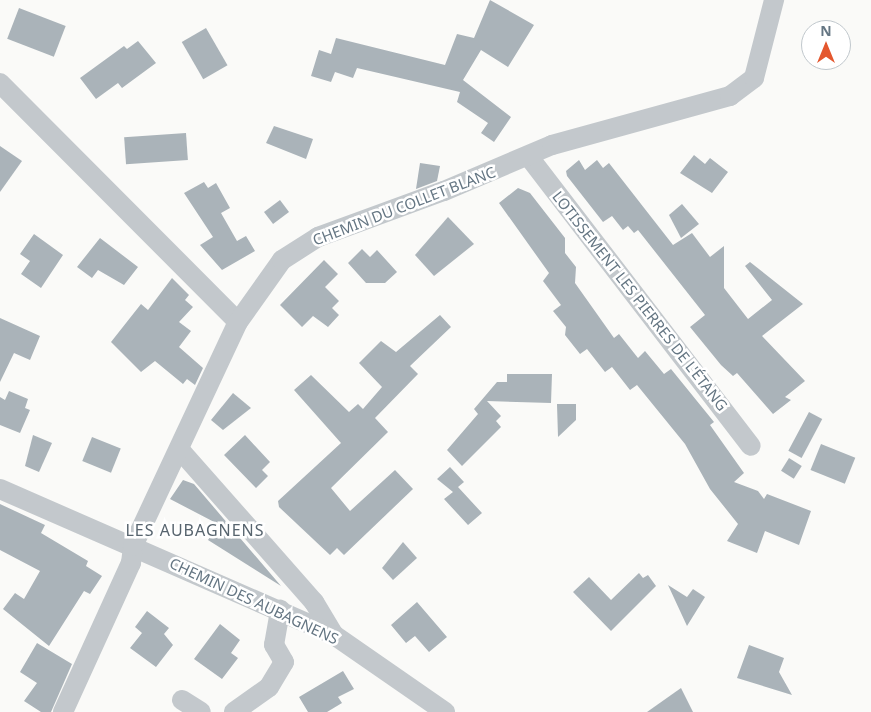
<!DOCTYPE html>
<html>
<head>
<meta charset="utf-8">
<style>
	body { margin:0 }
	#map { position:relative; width:871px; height:712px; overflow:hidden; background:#fafaf8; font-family:"Noto Sans",sans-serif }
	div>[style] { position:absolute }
	.building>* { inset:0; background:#aab3b9; transform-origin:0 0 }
	.minor>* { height:20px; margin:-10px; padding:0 10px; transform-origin:10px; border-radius:10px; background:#c3c8cc }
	span { translate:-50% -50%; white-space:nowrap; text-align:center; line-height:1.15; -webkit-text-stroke:5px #fff; paint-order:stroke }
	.street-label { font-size:15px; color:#657683 }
	.neighbourhood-label { font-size:16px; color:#57646e; letter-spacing:1px }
	.north { position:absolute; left:801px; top:20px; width:50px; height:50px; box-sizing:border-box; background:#fff; border:1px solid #c1c8cd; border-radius:50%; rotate:0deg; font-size:14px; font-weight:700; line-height:20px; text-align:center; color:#657683 }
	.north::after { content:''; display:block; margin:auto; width:18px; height:22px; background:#e4572e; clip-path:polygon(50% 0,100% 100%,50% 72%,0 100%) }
</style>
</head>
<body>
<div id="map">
	<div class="building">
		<i style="clip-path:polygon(490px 0,534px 25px,508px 67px,481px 50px,463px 80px,511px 117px,494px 142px,481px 133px,488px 123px,457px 102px,460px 92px,357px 68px,353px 78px,335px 72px,331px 82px,311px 76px,319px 50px,331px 54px,336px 38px,445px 65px,457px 34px,474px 38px)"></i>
		<i style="left:19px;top:8px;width:50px;height:33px;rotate:21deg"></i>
		<i style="left:206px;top:28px;width:43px;height:28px;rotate:60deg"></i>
		<i style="clip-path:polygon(138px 41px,156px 63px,122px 88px,118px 83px,96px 99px,80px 78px,124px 46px,127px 49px)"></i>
		<i style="clip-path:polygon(274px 126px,313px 139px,306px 159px,266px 143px)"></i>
		<i style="left:186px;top:133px;width:27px;height:62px;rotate:86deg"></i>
		<i style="clip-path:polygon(0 146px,22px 161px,0 192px)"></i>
		<i style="clip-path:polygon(694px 155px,705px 164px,710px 158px,728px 172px,712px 193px,680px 173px)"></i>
		<i style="clip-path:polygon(579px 160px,585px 170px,597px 160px,603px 168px,609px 163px,673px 245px,692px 233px,710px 257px,724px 246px,724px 288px,748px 319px,772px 300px,745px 266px,750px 262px,803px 304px,762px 336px,805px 381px,785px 397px,791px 400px,773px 414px,737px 373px,733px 376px,721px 365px,690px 327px,705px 315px,638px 230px,634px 233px,628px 226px,623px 230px,612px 216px,603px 222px,567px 176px,566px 171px)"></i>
		<i style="clip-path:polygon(420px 163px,440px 166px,437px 181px,416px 189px)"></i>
		<i style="clip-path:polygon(204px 182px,208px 188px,216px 183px,230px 208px,221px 213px,237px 241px,246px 236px,255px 251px,222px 270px,200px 245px,213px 237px,184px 193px)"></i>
		<i style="clip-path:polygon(518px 188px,530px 193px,565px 238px,565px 253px,576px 267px,575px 283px,614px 338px,619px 334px,638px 358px,645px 351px,664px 374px,671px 369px,714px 422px,710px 425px,744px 473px,734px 482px,758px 491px,764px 499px,767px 494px,811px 511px,799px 545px,765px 531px,757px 553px,727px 541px,738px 524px,710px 489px,685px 444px,637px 385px,630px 390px,612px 367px,605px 372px,587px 349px,580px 354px,565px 335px,566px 327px,553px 311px,561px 305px,543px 281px,549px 273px,499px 203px)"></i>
		<i style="left:280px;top:200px;width:15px;height:20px;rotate:53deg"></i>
		<i style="clip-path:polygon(682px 204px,699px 224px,681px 238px,669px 215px)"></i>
		<i style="clip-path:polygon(448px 217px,474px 244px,434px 276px,415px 255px)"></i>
		<i style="clip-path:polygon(34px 234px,63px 255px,41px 288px,21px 274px,30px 261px,20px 254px)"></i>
		<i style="clip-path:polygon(100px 238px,138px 267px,124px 285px,98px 270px,92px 278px,77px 267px)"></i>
		<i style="clip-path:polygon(362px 249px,370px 257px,377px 250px,397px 272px,385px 283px,366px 283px,348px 263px)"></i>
		<i style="clip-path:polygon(324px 260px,338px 274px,325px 287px,339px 301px,332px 308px,339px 315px,328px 327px,313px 316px,302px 327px,280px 305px)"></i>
		<i style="clip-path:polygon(172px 278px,189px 295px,185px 300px,193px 307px,179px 322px,191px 331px,179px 347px,203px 368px,195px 385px,187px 379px,183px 384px,155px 361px,141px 372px,111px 342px,141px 304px,148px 310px)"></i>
		<i style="clip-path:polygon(440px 315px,451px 327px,410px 366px,418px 374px,375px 418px,388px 432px,331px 488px,350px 511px,395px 470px,413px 489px,344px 555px,337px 548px,330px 555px,279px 507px,278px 501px,341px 443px,294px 390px,311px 375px,349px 412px,358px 404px,363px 409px,382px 387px,359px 363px,381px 341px,396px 352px)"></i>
		<i style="clip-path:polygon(0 318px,40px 336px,30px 360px,14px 353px,0 382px)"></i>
		<i style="clip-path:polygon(507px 374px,552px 374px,551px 403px,487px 401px,501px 416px,496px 421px,501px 427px,462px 466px,447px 450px,478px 414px,474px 409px,497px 382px,507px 382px)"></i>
		<i style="clip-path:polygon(9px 391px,28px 399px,25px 408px,30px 410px,20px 433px,0 425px,0 397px,5px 400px)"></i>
		<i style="clip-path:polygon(233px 393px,251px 408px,223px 430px,211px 420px)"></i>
		<i style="clip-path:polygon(557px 404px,576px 404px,576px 420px,558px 437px)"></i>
		<i style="left:809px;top:412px;width:15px;height:44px;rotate:28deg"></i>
		<i style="clip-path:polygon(33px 435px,52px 443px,39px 472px,25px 466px)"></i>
		<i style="clip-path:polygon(245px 435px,270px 462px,262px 470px,268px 476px,256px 488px,224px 455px)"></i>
		<i style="left:92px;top:437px;width:31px;height:26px;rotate:22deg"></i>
		<i style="left:821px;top:444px;width:37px;height:28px;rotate:22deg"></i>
		<i style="left:789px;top:458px;width:15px;height:15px;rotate:32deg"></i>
		<i style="clip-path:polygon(450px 467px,464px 482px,458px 487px,482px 513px,468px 525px,444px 499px,453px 492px,437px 479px)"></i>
		<i style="clip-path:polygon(183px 480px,194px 484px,281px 586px,208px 540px,218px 524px,170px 499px)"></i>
		<i style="clip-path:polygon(0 504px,45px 525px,41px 533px,88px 561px,86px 566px,102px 576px,90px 594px,84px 591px,49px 646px,3px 609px,15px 593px,24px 599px,40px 571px,0 550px)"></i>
		<i style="clip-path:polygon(403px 542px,417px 558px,393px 580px,382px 568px)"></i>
		<i style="clip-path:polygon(639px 573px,643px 578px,648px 575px,656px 586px,611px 631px,573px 592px,589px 577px,611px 600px)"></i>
		<i style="clip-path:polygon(668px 585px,687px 597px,693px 589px,705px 597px,687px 626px)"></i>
		<i style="clip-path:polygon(417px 602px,447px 637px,429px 652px,415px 636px,406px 643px,391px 625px)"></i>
		<i style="clip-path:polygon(147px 611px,169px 628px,164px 634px,173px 645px,156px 667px,130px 648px,142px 633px,135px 627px)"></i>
		<i style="clip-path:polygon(220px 624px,240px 640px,231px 653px,238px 658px,222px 679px,194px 659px)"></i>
		<i style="clip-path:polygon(37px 643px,72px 664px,51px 712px,41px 712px,24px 701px,37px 683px,20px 672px)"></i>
		<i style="clip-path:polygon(749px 645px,784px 658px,779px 672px,792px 695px,737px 678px)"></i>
		<i style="clip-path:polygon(343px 671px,354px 689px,338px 697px,342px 703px,327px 712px,308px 712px,299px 697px)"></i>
		<i style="clip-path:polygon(681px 688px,693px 712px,647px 712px)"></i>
	</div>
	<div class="minor">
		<i style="left:0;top:83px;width:337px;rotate:45.1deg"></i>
		<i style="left:529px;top:157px;width:364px;rotate:52.5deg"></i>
		<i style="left:180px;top:450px;width:203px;rotate:48.6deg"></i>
		<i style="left:314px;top:602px;width:39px;rotate:59deg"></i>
		<i style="left:0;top:489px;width:365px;rotate:23.6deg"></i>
		<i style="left:334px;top:635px;width:135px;rotate:34.7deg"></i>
		<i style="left:182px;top:700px;width:22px;rotate:32deg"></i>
		<i style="left:63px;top:712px;width:164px;rotate:-65.5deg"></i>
		<i style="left:131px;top:563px;width:17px;rotate:-83deg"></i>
		<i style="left:133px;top:546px;width:247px;rotate:-64.9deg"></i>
		<i style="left:238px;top:322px;width:76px;rotate:-54.6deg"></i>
		<i style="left:282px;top:260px;width:43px;rotate:-32.6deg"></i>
		<i style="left:318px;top:237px;width:134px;rotate:-20.1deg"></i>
		<i style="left:444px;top:191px;width:117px;rotate:-23.1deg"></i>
		<i style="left:552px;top:145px;width:185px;rotate:-15.4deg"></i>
		<i style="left:730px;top:96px;width:30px;rotate:-37deg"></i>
		<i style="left:754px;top:78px;width:81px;rotate:-75.6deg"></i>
		<i style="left:234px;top:712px;width:43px;rotate:-35.5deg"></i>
		<i style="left:269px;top:687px;width:29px;rotate:-59deg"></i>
		<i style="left:284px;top:662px;width:20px;rotate:-120deg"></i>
		<i style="left:274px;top:645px;width:36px;rotate:-80deg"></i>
	</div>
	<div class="street-label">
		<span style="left:404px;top:206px;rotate:-21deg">CHEMIN DU COLLET BLANC</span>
		<span style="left:640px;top:301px;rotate:52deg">LOTISSEMENT LES PIERRES DE L'ÉTANG</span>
		<span style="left:254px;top:601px;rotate:25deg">CHEMIN DES AUBAGNENS</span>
	</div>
	<div class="neighbourhood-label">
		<span style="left:195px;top:530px">LES AUBAGNENS</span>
	</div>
	<div class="north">N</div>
</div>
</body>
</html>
